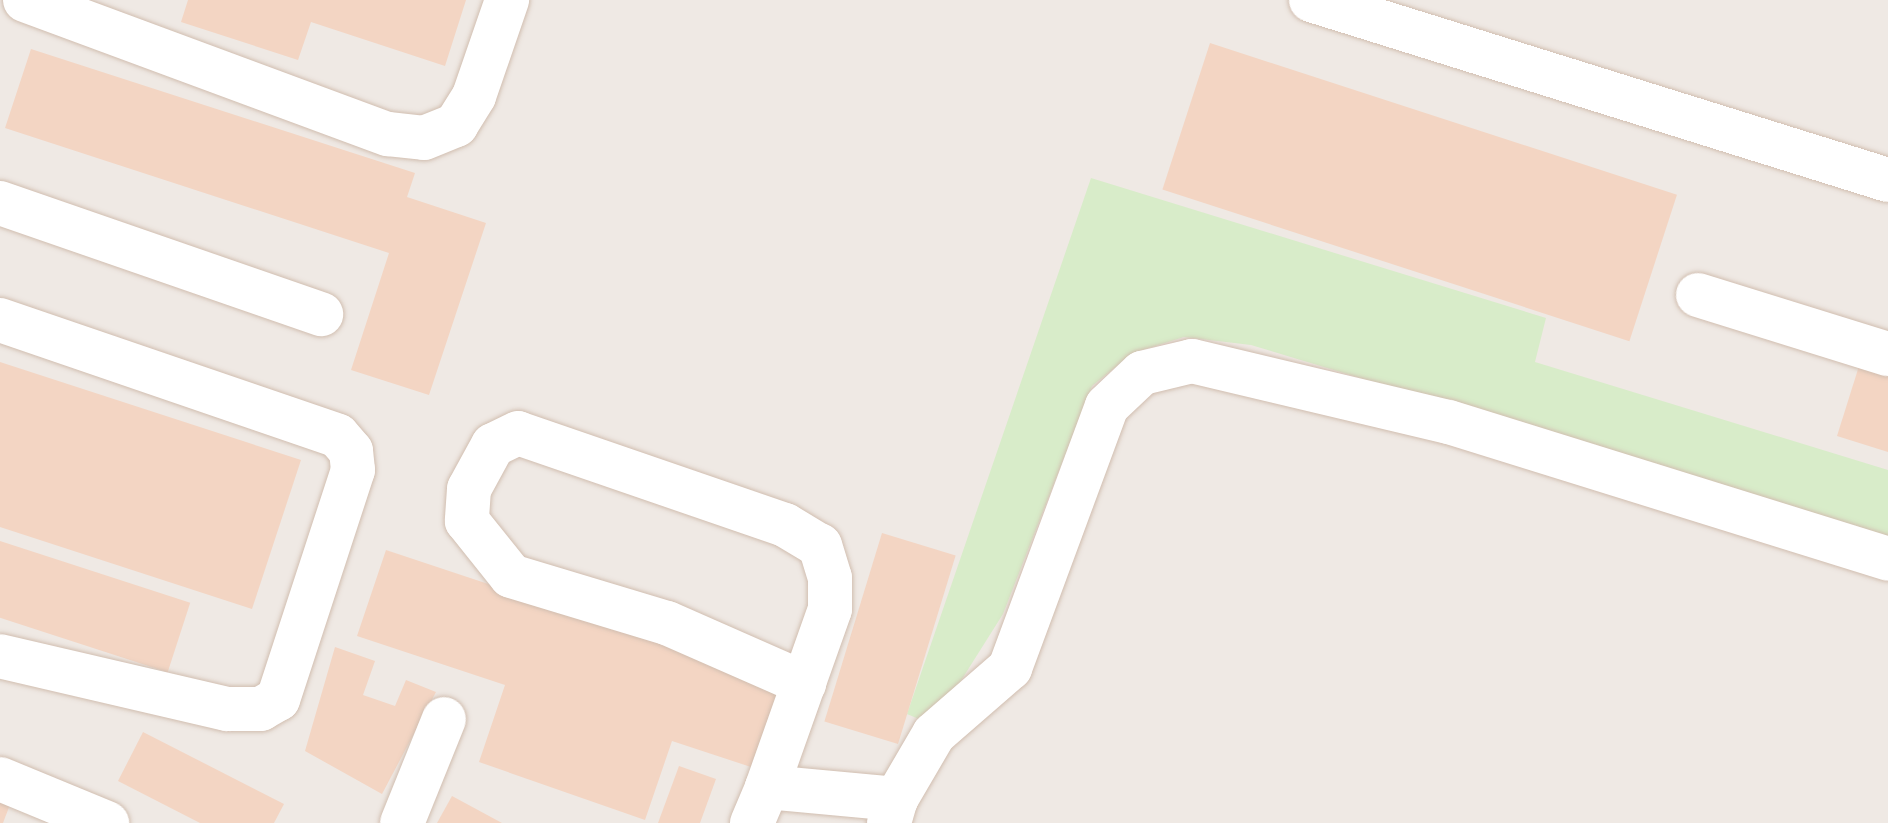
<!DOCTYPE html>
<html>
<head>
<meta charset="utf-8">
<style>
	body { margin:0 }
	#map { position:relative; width:1888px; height:823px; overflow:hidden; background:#fdf6ec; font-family:Commissioner,sans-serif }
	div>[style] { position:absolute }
	.industrial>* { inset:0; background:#efe9e4; transform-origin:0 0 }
	.green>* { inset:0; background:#d8ecc9 }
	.building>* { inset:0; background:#f3d5c3; transform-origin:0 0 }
	.roads { filter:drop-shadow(0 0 2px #d1beb0) drop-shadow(0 0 2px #d1beb0) }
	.minor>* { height:44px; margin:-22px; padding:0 22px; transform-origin:22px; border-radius:22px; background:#fff }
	span { translate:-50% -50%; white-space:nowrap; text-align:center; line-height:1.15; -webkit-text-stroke:7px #fffaf3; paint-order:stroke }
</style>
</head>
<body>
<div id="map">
	<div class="industrial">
		<i style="left:0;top:0;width:1888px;height:823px"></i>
	</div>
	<div class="green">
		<i style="clip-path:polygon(1091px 178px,1546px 318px,1535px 362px,1888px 470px,1888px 537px,1251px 345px,1184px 337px,1133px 353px,1092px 386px,1003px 614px,933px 725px,907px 714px)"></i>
	</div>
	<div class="building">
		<i style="clip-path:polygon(188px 0,466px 0,445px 66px,311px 22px,298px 60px,181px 22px)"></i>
		<i style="left:1210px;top:43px;width:491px;height:154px;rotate:18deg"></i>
		<i style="clip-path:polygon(31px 49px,415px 173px,407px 197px,486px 223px,429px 395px,351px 370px,389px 253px,5px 128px)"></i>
		<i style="clip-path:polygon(0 362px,301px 460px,252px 609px,0 527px)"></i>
		<i style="clip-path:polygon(1859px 366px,1888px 375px,1888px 452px,1837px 436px)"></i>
		<i style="left:882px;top:533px;width:77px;height:197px;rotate:17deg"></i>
		<i style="left:0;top:541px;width:200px;height:73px;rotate:18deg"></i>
		<i style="clip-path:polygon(386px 550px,783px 682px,754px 768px,672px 741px,645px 820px,479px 762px,505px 685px,357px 636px)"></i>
		<i style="clip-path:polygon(335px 647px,375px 661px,363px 695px,395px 706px,406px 680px,436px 692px,382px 794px,305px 751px)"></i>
		<i style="clip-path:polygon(143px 732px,284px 804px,274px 823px,200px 823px,118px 781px)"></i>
		<i style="clip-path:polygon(679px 766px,716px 779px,700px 823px,658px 823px)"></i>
		<i style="clip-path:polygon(0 789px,14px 794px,3px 823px,0 823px)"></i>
		<i style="clip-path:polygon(452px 796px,502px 823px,437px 823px)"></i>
	</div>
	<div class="roads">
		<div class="minor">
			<i style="left:25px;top:0;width:387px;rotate:20.3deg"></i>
			<i style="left:388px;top:134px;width:36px;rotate:6deg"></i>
			<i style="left:424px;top:138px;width:35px;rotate:-22deg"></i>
			<i style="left:456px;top:125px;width:34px;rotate:-58deg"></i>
			<i style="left:474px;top:96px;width:102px;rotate:-71deg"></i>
			<i style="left:1311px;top:0;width:604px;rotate:17.33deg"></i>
			<i style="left:0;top:203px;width:340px;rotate:19.1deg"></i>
			<i style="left:1698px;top:295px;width:199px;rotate:17.3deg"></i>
			<i style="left:0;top:320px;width:357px;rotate:18.9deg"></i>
			<i style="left:338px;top:436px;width:20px;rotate:49deg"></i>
			<i style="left:351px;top:451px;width:19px;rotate:84deg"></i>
			<i style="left:353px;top:470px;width:241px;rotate:108.1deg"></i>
			<i style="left:278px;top:699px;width:20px;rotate:150deg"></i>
			<i style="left:261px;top:709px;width:34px;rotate:180deg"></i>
			<i style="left:227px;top:709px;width:233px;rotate:-166.9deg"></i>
			<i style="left:0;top:779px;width:116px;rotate:22.4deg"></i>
			<i style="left:767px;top:787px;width:130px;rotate:5.3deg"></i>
			<i style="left:402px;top:823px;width:112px;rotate:-68deg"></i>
			<i style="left:752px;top:823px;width:39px;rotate:-67deg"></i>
			<i style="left:767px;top:787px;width:189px;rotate:-70.5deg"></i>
			<i style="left:830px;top:609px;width:31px;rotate:-90deg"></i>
			<i style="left:830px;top:578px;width:34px;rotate:-107deg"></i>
			<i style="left:820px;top:546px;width:41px;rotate:-149deg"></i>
			<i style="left:785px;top:525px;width:282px;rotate:-161deg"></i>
			<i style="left:518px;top:433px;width:28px;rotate:154deg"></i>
			<i style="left:493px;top:445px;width:50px;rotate:118.6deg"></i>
			<i style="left:469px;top:489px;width:32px;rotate:94deg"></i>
			<i style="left:467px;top:521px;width:70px;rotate:51.3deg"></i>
			<i style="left:511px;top:576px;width:163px;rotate:16.8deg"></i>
			<i style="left:667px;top:623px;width:150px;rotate:23.7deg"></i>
			<i style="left:889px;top:823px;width:25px;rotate:-74deg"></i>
			<i style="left:896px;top:799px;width:75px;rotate:-59.7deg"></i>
			<i style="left:934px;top:734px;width:101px;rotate:-41deg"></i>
			<i style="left:1010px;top:668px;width:279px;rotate:-69.7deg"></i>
			<i style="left:1107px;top:406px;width:48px;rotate:-43.3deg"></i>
			<i style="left:1142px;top:373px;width:51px;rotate:-13.5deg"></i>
			<i style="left:1192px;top:361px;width:264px;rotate:13.4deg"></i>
			<i style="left:1449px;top:422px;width:460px;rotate:17.3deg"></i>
		</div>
	</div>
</div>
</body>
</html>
